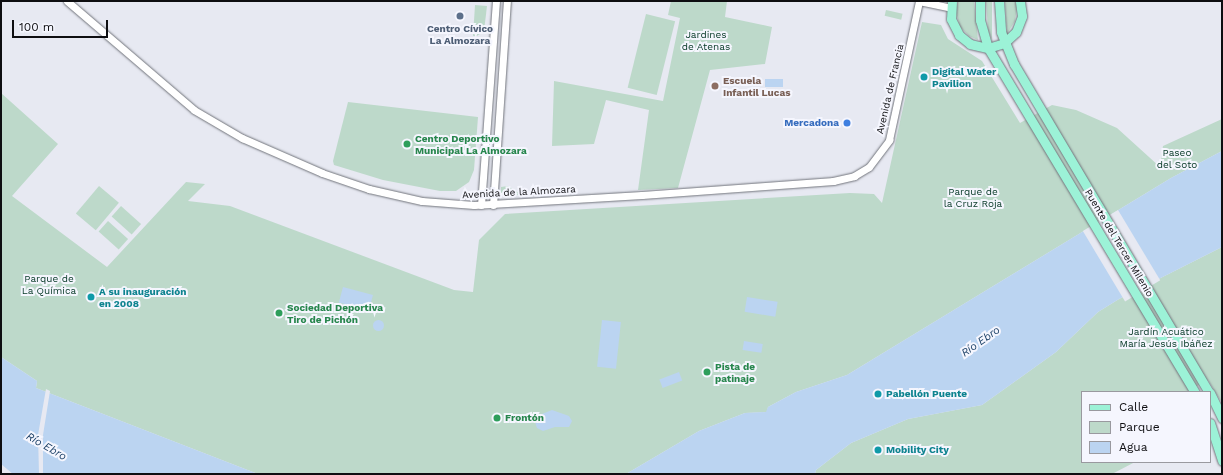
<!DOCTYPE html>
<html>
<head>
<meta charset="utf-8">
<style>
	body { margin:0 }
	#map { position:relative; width:1223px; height:475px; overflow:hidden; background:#e7e9f2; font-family:"Work Sans",sans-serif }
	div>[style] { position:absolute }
	.green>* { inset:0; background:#bdd9ca; transform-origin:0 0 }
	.water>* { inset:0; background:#bbd4f1; transform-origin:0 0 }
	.round { border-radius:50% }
	.pier>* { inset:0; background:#e7e9f2; transform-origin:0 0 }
	.roads { filter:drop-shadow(0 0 1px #71747b) drop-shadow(0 0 1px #71747b) }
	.minor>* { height:7px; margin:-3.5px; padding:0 3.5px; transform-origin:3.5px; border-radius:3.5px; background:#fff }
	.major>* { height:9px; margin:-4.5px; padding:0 4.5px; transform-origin:4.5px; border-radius:4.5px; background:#9cf2d7 }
	.dots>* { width:11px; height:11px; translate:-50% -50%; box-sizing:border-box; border:2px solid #f5f6fe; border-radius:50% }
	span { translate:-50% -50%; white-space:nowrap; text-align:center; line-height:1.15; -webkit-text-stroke:4px #f5f6fe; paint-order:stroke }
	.service-label { font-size:10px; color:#4e5e75; font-weight:700 }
	.park-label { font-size:10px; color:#043724 }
	.culture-label { font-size:10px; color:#0d838f; font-weight:700 }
	.left { translate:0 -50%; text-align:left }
	.education-label { font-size:10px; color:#785e54; font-weight:700 }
	.street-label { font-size:10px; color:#0e0e11 }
	.shop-label { font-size:10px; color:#366cbe; font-weight:700 }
	.right { translate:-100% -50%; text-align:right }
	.leisure-label { font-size:10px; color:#27864d; font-weight:700 }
	.water-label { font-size:11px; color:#193e64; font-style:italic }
	.frame { position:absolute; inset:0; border:2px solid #0e0e11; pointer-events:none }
	.legend { position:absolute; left:1081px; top:391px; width:130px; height:72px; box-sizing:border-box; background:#f5f6fe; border:1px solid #99999f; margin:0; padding:5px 7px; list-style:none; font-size:12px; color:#0e0e11 }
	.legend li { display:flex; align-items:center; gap:8px; height:20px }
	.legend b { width:20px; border:1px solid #99999f }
	.scale { position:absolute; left:12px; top:20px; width:96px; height:18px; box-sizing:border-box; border:2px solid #0e0e11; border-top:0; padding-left:5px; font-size:12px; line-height:14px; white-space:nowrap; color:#0e0e11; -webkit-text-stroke:3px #f5f6fe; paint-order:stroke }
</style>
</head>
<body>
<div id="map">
	<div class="green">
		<i style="clip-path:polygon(671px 1px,727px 1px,725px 17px,772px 27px,765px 64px,710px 70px,678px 188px,638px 190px,649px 110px,606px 100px,594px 144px,552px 146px,554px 81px,663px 101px,680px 18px,668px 15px)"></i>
		<i style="clip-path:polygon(958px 1px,974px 1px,978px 40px,969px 36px,960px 27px,956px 12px)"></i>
		<i style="clip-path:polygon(986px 1px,992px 1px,992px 40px,988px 30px)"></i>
		<i style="clip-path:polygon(1005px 1px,1015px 1px,1017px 7px,1015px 21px,1007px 34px)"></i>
		<i style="clip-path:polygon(475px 5px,487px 6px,484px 31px,477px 36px,473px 36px)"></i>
		<i style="left:886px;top:10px;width:17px;height:6px;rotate:13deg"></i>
		<i style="left:646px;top:14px;width:30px;height:76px;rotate:14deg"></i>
		<i style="clip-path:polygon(922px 22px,941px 25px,948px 39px,982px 61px,1020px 123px,1052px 105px,1076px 110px,1117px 128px,1160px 167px,1163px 146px,1222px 119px,1222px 151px,1171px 178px,847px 375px,796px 392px,768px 407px,767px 412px,745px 413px,699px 431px,626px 474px,258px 474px,36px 388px,37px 381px,1px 357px,1px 93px,58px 144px,12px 196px,107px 267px,186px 182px,205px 184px,188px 201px,230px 206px,454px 290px,473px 292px,479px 240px,505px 214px,850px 193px,874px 194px,882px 203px)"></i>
		<i style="clip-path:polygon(348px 102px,478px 117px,474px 170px,469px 182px,456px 191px,440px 191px,383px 180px,334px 165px,333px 161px)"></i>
		<i style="left:99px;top:186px;width:26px;height:36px;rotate:40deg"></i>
		<i style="clip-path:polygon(508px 186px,515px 191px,525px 195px,501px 195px,501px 187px)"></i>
		<i style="left:121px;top:206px;width:27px;height:14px;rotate:42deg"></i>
		<i style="left:108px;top:221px;width:27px;height:14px;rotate:42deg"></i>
		<i style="clip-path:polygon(1222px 247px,1222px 403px,1208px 380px,1186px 392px,1082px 392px,1082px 462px,1135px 462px,1112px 474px,815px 474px,816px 470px,851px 443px,908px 419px,982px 405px,1056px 352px,1098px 312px,1119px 299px)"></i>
	</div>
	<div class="water">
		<i style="left:783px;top:79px;width:8px;height:18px;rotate:90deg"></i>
		<i style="clip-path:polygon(1222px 151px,1222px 247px,1119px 299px,1098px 312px,1056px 352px,982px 405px,908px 419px,851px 443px,816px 470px,815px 474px,626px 474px,699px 431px,745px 413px,766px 412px,768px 407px,796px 392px,847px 375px,1171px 178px)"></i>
		<i style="left:343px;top:287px;width:31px;height:16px;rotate:15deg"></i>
		<i style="left:747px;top:297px;width:31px;height:15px;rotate:9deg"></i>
		<i class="round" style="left:372.5px;top:319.5px;width:11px;height:11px"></i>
		<i style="left:602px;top:320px;width:19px;height:47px;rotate:6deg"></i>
		<i style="left:744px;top:341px;width:19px;height:9px;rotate:9deg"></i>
		<i style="clip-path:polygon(1px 357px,37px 381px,36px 388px,258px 474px,13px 474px,1px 464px)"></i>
		<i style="left:679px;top:372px;width:9px;height:21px;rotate:69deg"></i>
		<i style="clip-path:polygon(552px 410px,569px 416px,572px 421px,569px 427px,555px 427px,543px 431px,537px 428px,535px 422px,537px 416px)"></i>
	</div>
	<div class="pier">
		<i style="left:1118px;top:210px;width:82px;height:41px;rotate:59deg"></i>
		<i style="clip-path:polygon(46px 389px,50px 391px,43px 435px,43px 474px,39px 474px,38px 435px)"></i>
	</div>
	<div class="roads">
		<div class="minor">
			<i style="left:67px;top:1px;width:167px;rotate:40.6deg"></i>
			<i style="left:194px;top:110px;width:56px;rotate:30.3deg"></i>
			<i style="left:242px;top:138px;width:87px;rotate:23.6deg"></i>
			<i style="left:322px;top:173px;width:50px;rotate:18.8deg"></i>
			<i style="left:369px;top:189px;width:54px;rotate:12.8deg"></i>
			<i style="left:422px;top:201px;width:52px;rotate:4.4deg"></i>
			<i style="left:474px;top:205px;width:168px;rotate:-3.4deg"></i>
			<i style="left:642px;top:195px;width:192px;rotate:-4.2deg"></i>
			<i style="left:833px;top:181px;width:22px;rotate:-13deg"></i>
			<i style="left:854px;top:176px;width:17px;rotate:-31deg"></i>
			<i style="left:869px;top:167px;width:34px;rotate:-53deg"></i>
			<i style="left:889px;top:140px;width:142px;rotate:-77.8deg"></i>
			<i style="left:919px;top:1px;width:33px;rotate:12deg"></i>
			<i style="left:481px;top:205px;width:205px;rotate:-85.8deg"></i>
			<i style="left:493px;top:205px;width:204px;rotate:-86.1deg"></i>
		</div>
		<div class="major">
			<i style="left:952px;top:1px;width:18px;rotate:93deg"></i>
			<i style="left:951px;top:19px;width:18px;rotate:63deg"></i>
			<i style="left:959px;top:35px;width:14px;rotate:39deg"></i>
			<i style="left:970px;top:44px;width:18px;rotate:13deg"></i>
			<i style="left:988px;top:48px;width:17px;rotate:-17deg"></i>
			<i style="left:1004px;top:43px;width:16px;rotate:-43deg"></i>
			<i style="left:1016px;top:32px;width:17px;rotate:-69deg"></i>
			<i style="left:1022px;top:16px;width:15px;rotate:-98deg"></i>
			<i style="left:980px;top:1px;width:19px;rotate:90deg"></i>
			<i style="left:980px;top:20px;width:29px;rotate:74deg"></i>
			<i style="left:988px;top:48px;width:401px;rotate:59deg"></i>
			<i style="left:999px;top:1px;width:31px;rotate:86deg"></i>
			<i style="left:1001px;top:32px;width:35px;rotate:68deg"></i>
			<i style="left:1014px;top:64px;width:382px;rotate:59.3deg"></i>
			<i style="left:1210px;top:393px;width:28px;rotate:64deg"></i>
			<i style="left:1210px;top:423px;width:40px;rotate:72deg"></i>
		</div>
	</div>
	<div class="dots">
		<i style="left:460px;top:16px;background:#5c6f8a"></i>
		<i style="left:924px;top:77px;background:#0f9aa8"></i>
		<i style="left:715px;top:86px;background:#8d6e63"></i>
		<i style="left:847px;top:123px;background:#3f7fe0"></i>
		<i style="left:407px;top:144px;background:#2e9e5b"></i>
		<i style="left:91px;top:297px;background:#0f9aa8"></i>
		<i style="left:279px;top:313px;background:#2e9e5b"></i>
		<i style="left:707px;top:372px;background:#2e9e5b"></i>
		<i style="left:878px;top:394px;background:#0f9aa8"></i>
		<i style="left:497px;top:418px;background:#2e9e5b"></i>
		<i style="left:878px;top:450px;background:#0f9aa8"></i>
	</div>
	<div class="service-label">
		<span style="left:460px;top:34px">Centro Cívico<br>La Almozara</span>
	</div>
	<div class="park-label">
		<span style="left:706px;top:40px">Jardines<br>de Atenas</span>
		<span style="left:1177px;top:158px">Paseo<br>del Soto</span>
		<span style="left:973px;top:197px">Parque de<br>la Cruz Roja</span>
		<span style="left:49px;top:284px">Parque de<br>La Química</span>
		<span style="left:1166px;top:337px">Jardín Acuático<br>María Jesús Ibáñez</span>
	</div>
	<div class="culture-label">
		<span class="left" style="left:932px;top:77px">Digital Water<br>Pavilion</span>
		<span class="left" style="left:99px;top:297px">A su inauguración<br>en 2008</span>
		<span class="left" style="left:886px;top:394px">Pabellón Puente</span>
		<span class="left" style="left:886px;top:450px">Mobility City</span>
	</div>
	<div class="education-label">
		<span class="left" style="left:723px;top:86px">Escuela<br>Infantil Lucas</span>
	</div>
	<div class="street-label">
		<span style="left:890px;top:89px;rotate:-77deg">Avenida de Francia</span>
		<span style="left:519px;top:192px;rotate:-3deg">Avenida de la Almozara</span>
		<span style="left:1119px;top:243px;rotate:59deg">Puente del Tercer Milenio</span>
	</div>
	<div class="shop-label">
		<span class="right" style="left:839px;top:123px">Mercadona</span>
	</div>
	<div class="leisure-label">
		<span class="left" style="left:415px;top:144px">Centro Deportivo<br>Municipal La Almozara</span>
		<span class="left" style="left:287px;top:313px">Sociedad Deportiva<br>Tiro de Pichón</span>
		<span class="left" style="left:715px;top:372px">Pista de<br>patinaje</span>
		<span class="left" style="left:505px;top:418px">Frontón</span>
	</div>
	<div class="water-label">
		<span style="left:981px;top:342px;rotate:-35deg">Río Ebro</span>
		<span style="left:46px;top:447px;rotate:30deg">Río Ebro</span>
	</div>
	<div class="frame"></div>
	<ul class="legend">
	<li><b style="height:5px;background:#9cf2d7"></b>Calle</li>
	<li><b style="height:11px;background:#bdd9ca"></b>Parque</li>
	<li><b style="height:11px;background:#bbd4f1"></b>Agua</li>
	</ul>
	<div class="scale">100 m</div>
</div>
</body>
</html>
